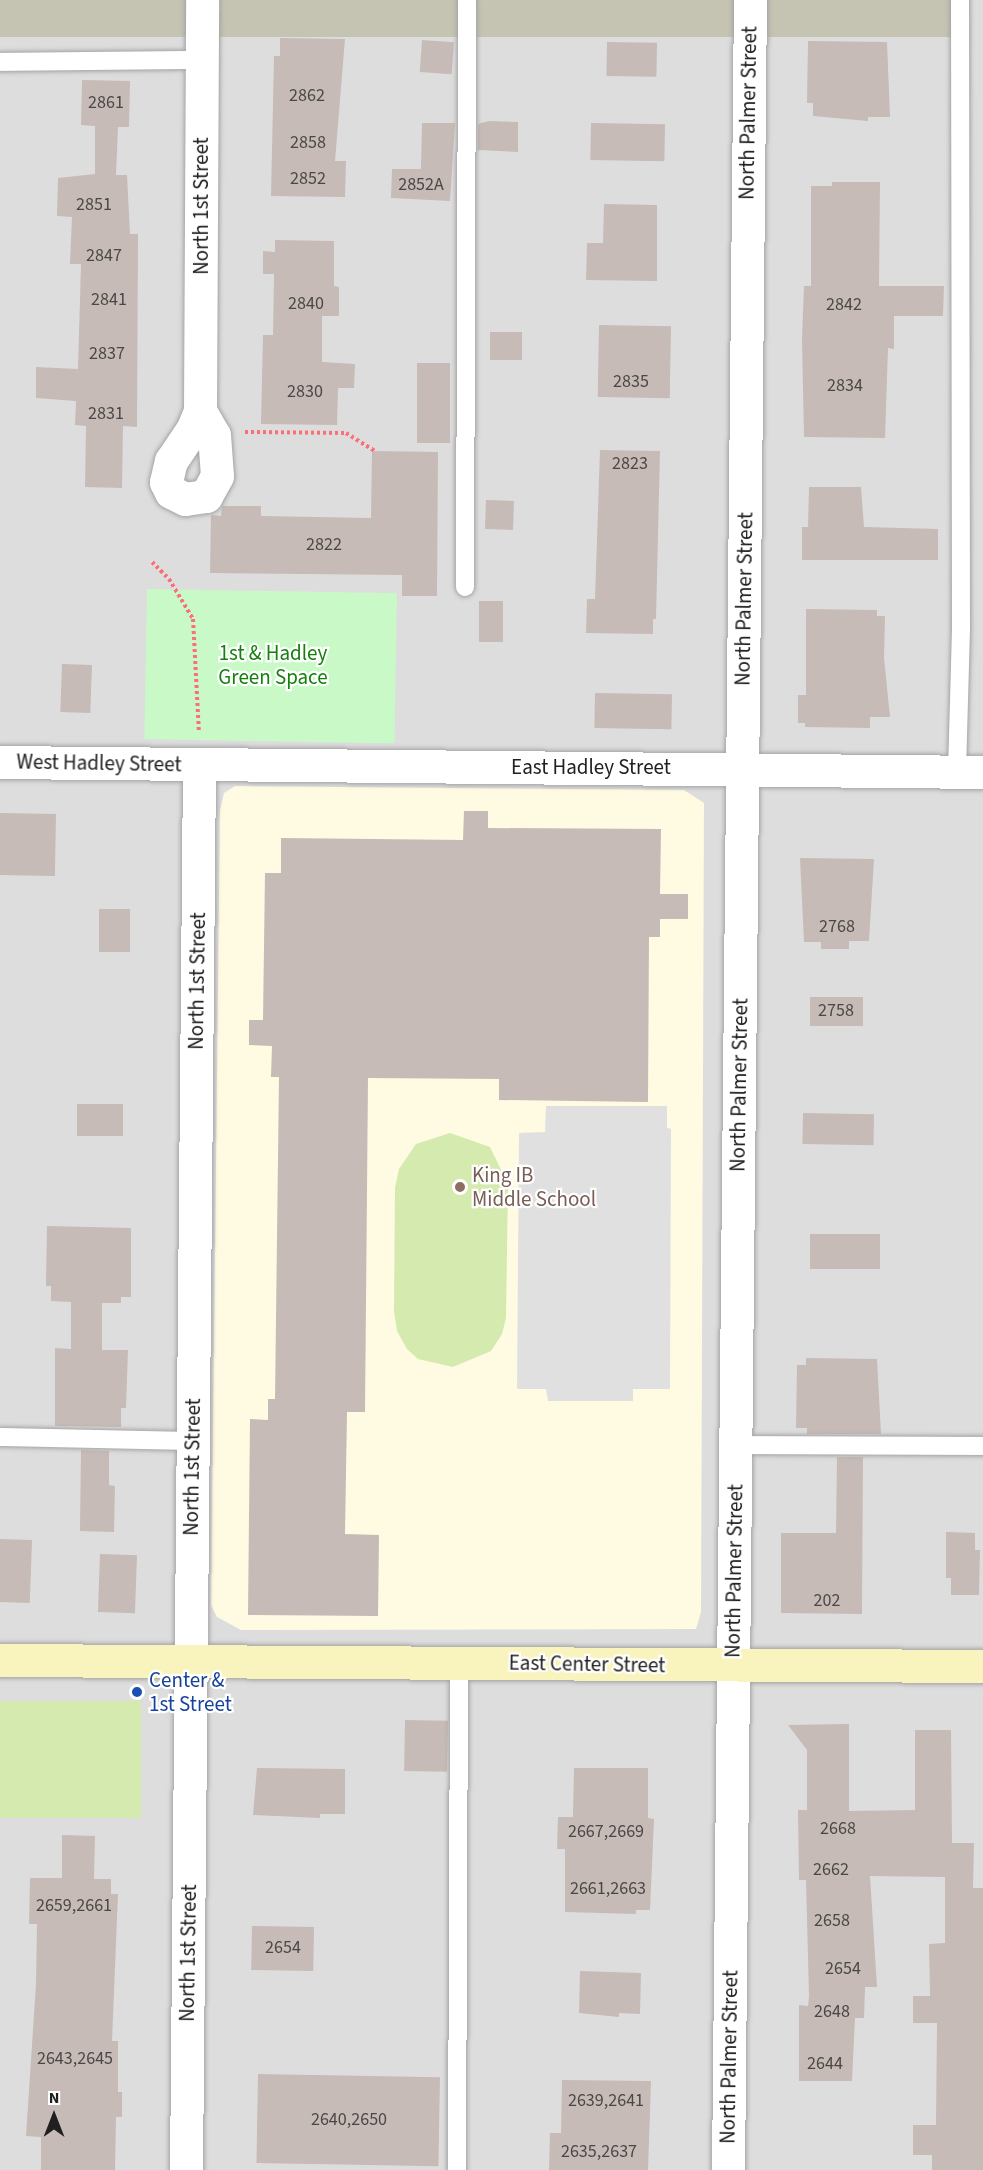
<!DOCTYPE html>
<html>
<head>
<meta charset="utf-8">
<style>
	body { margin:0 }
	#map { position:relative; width:983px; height:2170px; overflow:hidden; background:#f1ece7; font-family:"Source Sans 3",sans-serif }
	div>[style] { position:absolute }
	.residential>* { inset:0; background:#deddde; transform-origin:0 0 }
	.education>* { inset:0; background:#fffae2 }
	.construction>* { inset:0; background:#c5c3b2; transform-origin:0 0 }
	.grass>* { inset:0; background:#d4eaae; transform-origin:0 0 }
	.park>* { inset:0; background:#c9f9c6; transform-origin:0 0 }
	.parking>* { inset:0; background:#e0e0e0 }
	.building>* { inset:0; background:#c6bbb6; transform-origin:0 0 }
	.path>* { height:4px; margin-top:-2px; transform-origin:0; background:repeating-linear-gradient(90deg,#f97077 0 3px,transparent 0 6px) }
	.roads { filter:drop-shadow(0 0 2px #a4a4a4) drop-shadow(0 0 2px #a4a4a4) }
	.lane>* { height:18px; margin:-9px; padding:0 9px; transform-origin:9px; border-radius:9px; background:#fff }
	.street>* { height:33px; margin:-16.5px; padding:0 16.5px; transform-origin:16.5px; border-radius:16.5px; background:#fff }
	.secondary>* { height:33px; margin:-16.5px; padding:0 16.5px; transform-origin:16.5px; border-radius:16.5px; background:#f9f3bd }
	.dots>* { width:16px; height:16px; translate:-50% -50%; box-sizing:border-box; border:3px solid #fff; border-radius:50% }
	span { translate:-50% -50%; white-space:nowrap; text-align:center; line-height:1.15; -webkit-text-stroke:4.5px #fff; paint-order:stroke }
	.number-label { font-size:18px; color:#4a4746 }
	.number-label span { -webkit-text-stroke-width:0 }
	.street-label { font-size:21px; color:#202020 }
	.park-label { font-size:21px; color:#15800d }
	.education-label { font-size:21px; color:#785e54 }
	.left { translate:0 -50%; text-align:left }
	.transit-label { font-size:21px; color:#164399 }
	.north { position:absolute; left:24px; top:2086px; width:60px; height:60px; -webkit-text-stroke:4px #fff; paint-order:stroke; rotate:0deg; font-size:16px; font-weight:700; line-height:24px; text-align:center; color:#202020 }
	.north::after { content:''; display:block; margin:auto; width:21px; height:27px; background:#202020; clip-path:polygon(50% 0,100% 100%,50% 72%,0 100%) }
</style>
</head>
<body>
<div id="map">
	<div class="residential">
		<i style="left:0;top:0;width:983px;height:2170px"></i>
	</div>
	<div class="education">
		<i style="clip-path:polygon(235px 786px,684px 790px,704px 803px,701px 1612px,696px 1629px,241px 1630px,217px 1617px,211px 1605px,220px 810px,224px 793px)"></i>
	</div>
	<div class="construction">
		<i style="left:0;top:0;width:952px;height:37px"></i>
	</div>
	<div class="grass">
		<i style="clip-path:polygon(450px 1133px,490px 1147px,508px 1184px,506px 1318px,502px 1334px,491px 1351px,453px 1367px,418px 1359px,407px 1349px,397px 1331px,394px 1311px,395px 1188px,399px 1169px,416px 1144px)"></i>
		<i style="left:0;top:1701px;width:141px;height:117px"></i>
	</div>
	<div class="park">
		<i style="left:147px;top:589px;width:250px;height:150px;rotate:1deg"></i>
	</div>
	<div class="parking">
		<i style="clip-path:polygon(546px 1106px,667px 1106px,667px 1128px,671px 1129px,670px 1389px,633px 1389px,633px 1401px,548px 1401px,546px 1389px,517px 1389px,519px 1133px,545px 1132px)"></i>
	</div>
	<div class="building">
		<i style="clip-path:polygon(280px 38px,345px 39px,335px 161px,346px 161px,345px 197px,271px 196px,274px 56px,280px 56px)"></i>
		<i style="left:422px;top:40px;width:32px;height:32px;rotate:4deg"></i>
		<i style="clip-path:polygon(808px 41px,887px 42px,890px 117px,868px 117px,868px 121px,813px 116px,813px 103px,807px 103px)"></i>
		<i style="left:607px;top:42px;width:50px;height:34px;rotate:1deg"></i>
		<i style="clip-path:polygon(82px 80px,130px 81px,129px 127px,118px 127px,116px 175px,127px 175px,130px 234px,138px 234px,137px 427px,123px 426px,122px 488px,85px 487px,86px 426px,75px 425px,76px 401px,36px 398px,36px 367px,78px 369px,81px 264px,70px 264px,72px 217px,57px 216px,58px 178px,95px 174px,95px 126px,81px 125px)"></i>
		<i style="clip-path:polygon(489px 121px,518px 122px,518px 152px,478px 150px,478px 124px)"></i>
		<i style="clip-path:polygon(422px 123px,455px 123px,450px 201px,391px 198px,392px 169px,421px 169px)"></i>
		<i style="left:591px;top:123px;width:74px;height:37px;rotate:1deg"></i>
		<i style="clip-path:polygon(832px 182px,880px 182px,879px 286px,944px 286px,943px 316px,894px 316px,894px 349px,888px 348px,885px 438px,804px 437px,802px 339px,804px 286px,811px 286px,811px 186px,832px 186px)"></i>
		<i style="clip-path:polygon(604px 204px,657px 205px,657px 281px,586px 280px,587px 243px,603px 243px)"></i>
		<i style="clip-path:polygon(275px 240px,334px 241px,334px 286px,339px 287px,339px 316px,322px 316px,322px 362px,355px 364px,354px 388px,338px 388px,337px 425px,261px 424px,263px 335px,273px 335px,274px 274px,263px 274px,263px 251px,275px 252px)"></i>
		<i style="left:599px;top:325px;width:72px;height:72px;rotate:1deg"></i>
		<i style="left:490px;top:332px;width:32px;height:28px"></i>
		<i style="left:417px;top:363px;width:33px;height:80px"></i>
		<i style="clip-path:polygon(600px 450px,660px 451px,656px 619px,653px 619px,653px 634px,586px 633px,587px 599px,595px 599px)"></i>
		<i style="clip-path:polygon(372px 451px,438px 452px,437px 596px,402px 596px,402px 575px,210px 573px,211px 515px,221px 516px,222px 506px,261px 506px,261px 516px,371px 518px)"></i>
		<i style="clip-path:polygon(809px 487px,861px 487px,864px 527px,938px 529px,938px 560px,802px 560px,802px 527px,808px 527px)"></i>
		<i style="left:486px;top:500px;width:28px;height:29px;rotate:2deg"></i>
		<i style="left:479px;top:601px;width:24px;height:41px"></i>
		<i style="clip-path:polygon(806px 609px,877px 610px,877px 616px,885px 616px,884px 658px,890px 717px,870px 717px,870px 728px,805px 727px,805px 723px,798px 723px,798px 695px,806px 695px)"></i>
		<i style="left:62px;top:664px;width:30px;height:48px;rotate:2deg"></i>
		<i style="left:595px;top:693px;width:77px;height:35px;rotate:1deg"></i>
		<i style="clip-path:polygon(464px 811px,488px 811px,488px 828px,661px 829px,660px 894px,688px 894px,688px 919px,660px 919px,660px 937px,649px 937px,648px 1102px,499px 1100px,499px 1079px,368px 1078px,365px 1412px,347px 1412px,345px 1534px,379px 1535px,378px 1616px,248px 1615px,250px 1419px,268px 1420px,268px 1399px,275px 1399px,279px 1077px,271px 1077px,272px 1046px,249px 1045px,249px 1020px,263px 1020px,265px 873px,281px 873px,281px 838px,463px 840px)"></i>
		<i style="left:0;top:813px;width:56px;height:62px;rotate:1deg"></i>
		<i style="clip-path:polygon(800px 858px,874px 859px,869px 941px,849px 941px,849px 949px,821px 949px,821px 942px,804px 942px)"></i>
		<i style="left:99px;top:909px;width:31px;height:43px"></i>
		<i style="left:810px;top:997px;width:53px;height:29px"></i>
		<i style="left:77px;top:1104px;width:46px;height:32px"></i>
		<i style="left:803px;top:1113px;width:71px;height:31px;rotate:1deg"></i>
		<i style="clip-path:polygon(47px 1226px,131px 1228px,131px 1297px,121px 1297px,121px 1303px,102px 1303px,102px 1350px,128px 1350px,126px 1408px,121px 1408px,121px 1427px,55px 1426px,55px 1348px,71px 1349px,71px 1302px,51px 1301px,51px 1286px,46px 1286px)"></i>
		<i style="left:810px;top:1234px;width:70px;height:35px"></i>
		<i style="clip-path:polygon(806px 1358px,877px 1359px,881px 1434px,807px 1434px,807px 1428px,796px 1428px,797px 1365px,806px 1365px)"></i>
		<i style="clip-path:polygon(81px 1450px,109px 1451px,109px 1485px,115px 1486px,114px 1532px,80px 1531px)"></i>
		<i style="clip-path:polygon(837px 1457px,863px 1457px,862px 1614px,781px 1613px,781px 1533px,836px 1533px)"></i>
		<i style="clip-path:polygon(946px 1532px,975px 1533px,975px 1550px,980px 1550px,979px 1595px,951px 1595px,951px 1578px,946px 1578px)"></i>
		<i style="left:0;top:1539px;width:32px;height:63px;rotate:2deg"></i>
		<i style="left:100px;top:1554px;width:37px;height:58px;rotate:2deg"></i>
		<i style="left:405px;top:1720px;width:43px;height:51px;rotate:1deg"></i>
		<i style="clip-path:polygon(849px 1724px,849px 1811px,915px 1810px,915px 1730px,951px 1730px,952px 1843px,974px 1843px,973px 1888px,983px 1888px,983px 2170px,932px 2170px,932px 2155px,913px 2155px,913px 2125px,936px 2125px,937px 2023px,913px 2023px,913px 1996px,930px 1996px,929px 1944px,945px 1943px,945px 1877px,870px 1876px,877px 1987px,865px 1987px,864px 2018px,855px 2018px,852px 2081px,799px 2081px,799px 2005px,808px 2006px,809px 1996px,806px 1880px,799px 1880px,798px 1810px,807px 1810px,807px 1750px,788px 1725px)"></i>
		<i style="clip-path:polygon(257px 1768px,345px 1769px,345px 1814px,320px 1814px,320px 1818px,253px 1815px)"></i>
		<i style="clip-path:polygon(574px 1768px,648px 1768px,648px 1818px,654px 1819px,650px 1910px,636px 1910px,636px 1914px,565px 1912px,565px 1849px,557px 1849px,558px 1817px,573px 1817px)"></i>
		<i style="clip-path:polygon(62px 1835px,95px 1836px,94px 1879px,111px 1879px,111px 1894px,118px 1894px,112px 2041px,118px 2041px,118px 2092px,122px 2092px,122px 2117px,116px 2117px,115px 2170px,41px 2170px,41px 2137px,26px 2136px,36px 1984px,37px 1924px,29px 1924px,30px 1878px,62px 1878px)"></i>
		<i style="left:252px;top:1926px;width:62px;height:44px;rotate:1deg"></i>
		<i style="clip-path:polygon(580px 1971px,641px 1973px,640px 2014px,619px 2013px,619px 2017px,579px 2013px)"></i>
		<i style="left:258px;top:2074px;width:182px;height:89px;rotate:1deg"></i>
		<i style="clip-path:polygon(562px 2080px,651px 2081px,648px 2170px,549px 2170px,550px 2133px,561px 2133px)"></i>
	</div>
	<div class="path">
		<i style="left:245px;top:432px;width:101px;rotate:0.6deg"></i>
		<i style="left:346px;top:433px;width:34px;rotate:32deg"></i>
		<i style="left:152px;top:562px;width:24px;rotate:45deg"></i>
		<i style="left:169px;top:579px;width:47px;rotate:59deg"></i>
		<i style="left:193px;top:619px;width:114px;rotate:87deg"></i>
	</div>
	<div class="roads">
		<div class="lane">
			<i style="left:0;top:62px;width:202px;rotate:-0.6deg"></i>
			<i style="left:465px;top:587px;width:587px;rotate:-89.8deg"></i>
			<i style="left:957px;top:772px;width:143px;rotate:-88.4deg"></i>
			<i style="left:961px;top:629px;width:629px;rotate:-90.09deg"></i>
			<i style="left:0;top:1437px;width:193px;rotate:1.2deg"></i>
			<i style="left:735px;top:1445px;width:248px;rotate:0.2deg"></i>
			<i style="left:457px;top:2170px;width:507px;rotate:-89.77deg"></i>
		</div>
		<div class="street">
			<i style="left:200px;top:411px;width:28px;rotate:60deg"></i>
			<i style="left:214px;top:435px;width:41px;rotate:85.8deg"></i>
			<i style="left:217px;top:476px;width:23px;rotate:119deg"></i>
			<i style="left:206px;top:496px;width:21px;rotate:172deg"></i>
			<i style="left:185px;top:499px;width:16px;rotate:-153deg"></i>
			<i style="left:171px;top:492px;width:11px;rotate:-117deg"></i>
			<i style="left:166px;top:482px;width:22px;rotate:-77deg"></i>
			<i style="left:171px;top:461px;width:40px;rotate:-56deg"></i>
			<i style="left:193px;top:428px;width:18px;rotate:-68deg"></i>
			<i style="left:200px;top:411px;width:411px;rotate:-89.7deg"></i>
			<i style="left:0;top:762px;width:983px;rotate:0.58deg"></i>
			<i style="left:186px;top:2170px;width:1406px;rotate:-89.47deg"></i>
			<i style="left:728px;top:2170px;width:2170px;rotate:-89.42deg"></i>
		</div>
		<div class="secondary">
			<i style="left:0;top:1660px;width:983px;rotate:0.35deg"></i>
		</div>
	</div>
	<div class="dots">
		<i style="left:460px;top:1187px;background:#8d6e63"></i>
		<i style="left:137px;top:1692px;background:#1a4fb4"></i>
	</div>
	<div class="number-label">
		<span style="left:307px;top:96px">2862</span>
		<span style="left:106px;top:103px">2861</span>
		<span style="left:308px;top:143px">2858</span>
		<span style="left:308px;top:179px">2852</span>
		<span style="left:421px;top:185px">2852A</span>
		<span style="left:94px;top:205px">2851</span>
		<span style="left:104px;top:256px">2847</span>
		<span style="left:109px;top:300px">2841</span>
		<span style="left:306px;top:304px">2840</span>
		<span style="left:844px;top:305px">2842</span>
		<span style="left:107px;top:354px">2837</span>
		<span style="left:631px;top:382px">2835</span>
		<span style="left:845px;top:386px">2834</span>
		<span style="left:305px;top:392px">2830</span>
		<span style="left:106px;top:414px">2831</span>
		<span style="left:630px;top:464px">2823</span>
		<span style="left:324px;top:545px">2822</span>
		<span style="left:837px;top:927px">2768</span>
		<span style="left:836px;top:1011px">2758</span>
		<span style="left:827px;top:1601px">202</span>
		<span style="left:838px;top:1829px">2668</span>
		<span style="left:606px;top:1832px">2667,2669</span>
		<span style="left:831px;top:1870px">2662</span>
		<span style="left:608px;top:1889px">2661,2663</span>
		<span style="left:74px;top:1906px">2659,2661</span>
		<span style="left:832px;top:1921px">2658</span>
		<span style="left:283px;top:1948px">2654</span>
		<span style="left:843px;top:1969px">2654</span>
		<span style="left:832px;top:2012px">2648</span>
		<span style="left:75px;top:2059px">2643,2645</span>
		<span style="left:825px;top:2064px">2644</span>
		<span style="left:606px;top:2101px">2639,2641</span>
		<span style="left:349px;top:2120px">2640,2650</span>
		<span style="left:599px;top:2152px">2635,2637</span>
	</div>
	<div class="street-label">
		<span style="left:748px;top:113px;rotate:-89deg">North Palmer Street</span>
		<span style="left:201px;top:206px;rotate:-90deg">North 1st Street</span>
		<span style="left:744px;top:599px;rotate:-89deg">North Palmer Street</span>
		<span style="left:99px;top:763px;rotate:1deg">West Hadley Street</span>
		<span style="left:591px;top:767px">East Hadley Street</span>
		<span style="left:197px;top:981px;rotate:-89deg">North 1st Street</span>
		<span style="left:739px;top:1085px;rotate:-89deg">North Palmer Street</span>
		<span style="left:192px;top:1467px;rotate:-89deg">North 1st Street</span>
		<span style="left:734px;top:1571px;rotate:-89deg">North Palmer Street</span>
		<span style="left:587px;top:1664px;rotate:1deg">East Center Street</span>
		<span style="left:188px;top:1953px;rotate:-89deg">North 1st Street</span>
		<span style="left:729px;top:2057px;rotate:-89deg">North Palmer Street</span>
	</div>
	<div class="park-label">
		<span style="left:273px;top:665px">1st &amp; Hadley<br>Green Space</span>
	</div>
	<div class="education-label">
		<span class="left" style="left:472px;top:1187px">King IB<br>Middle School</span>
	</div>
	<div class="transit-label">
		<span class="left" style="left:149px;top:1692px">Center &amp;<br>1st Street</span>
	</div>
	<div class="north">N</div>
</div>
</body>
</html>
